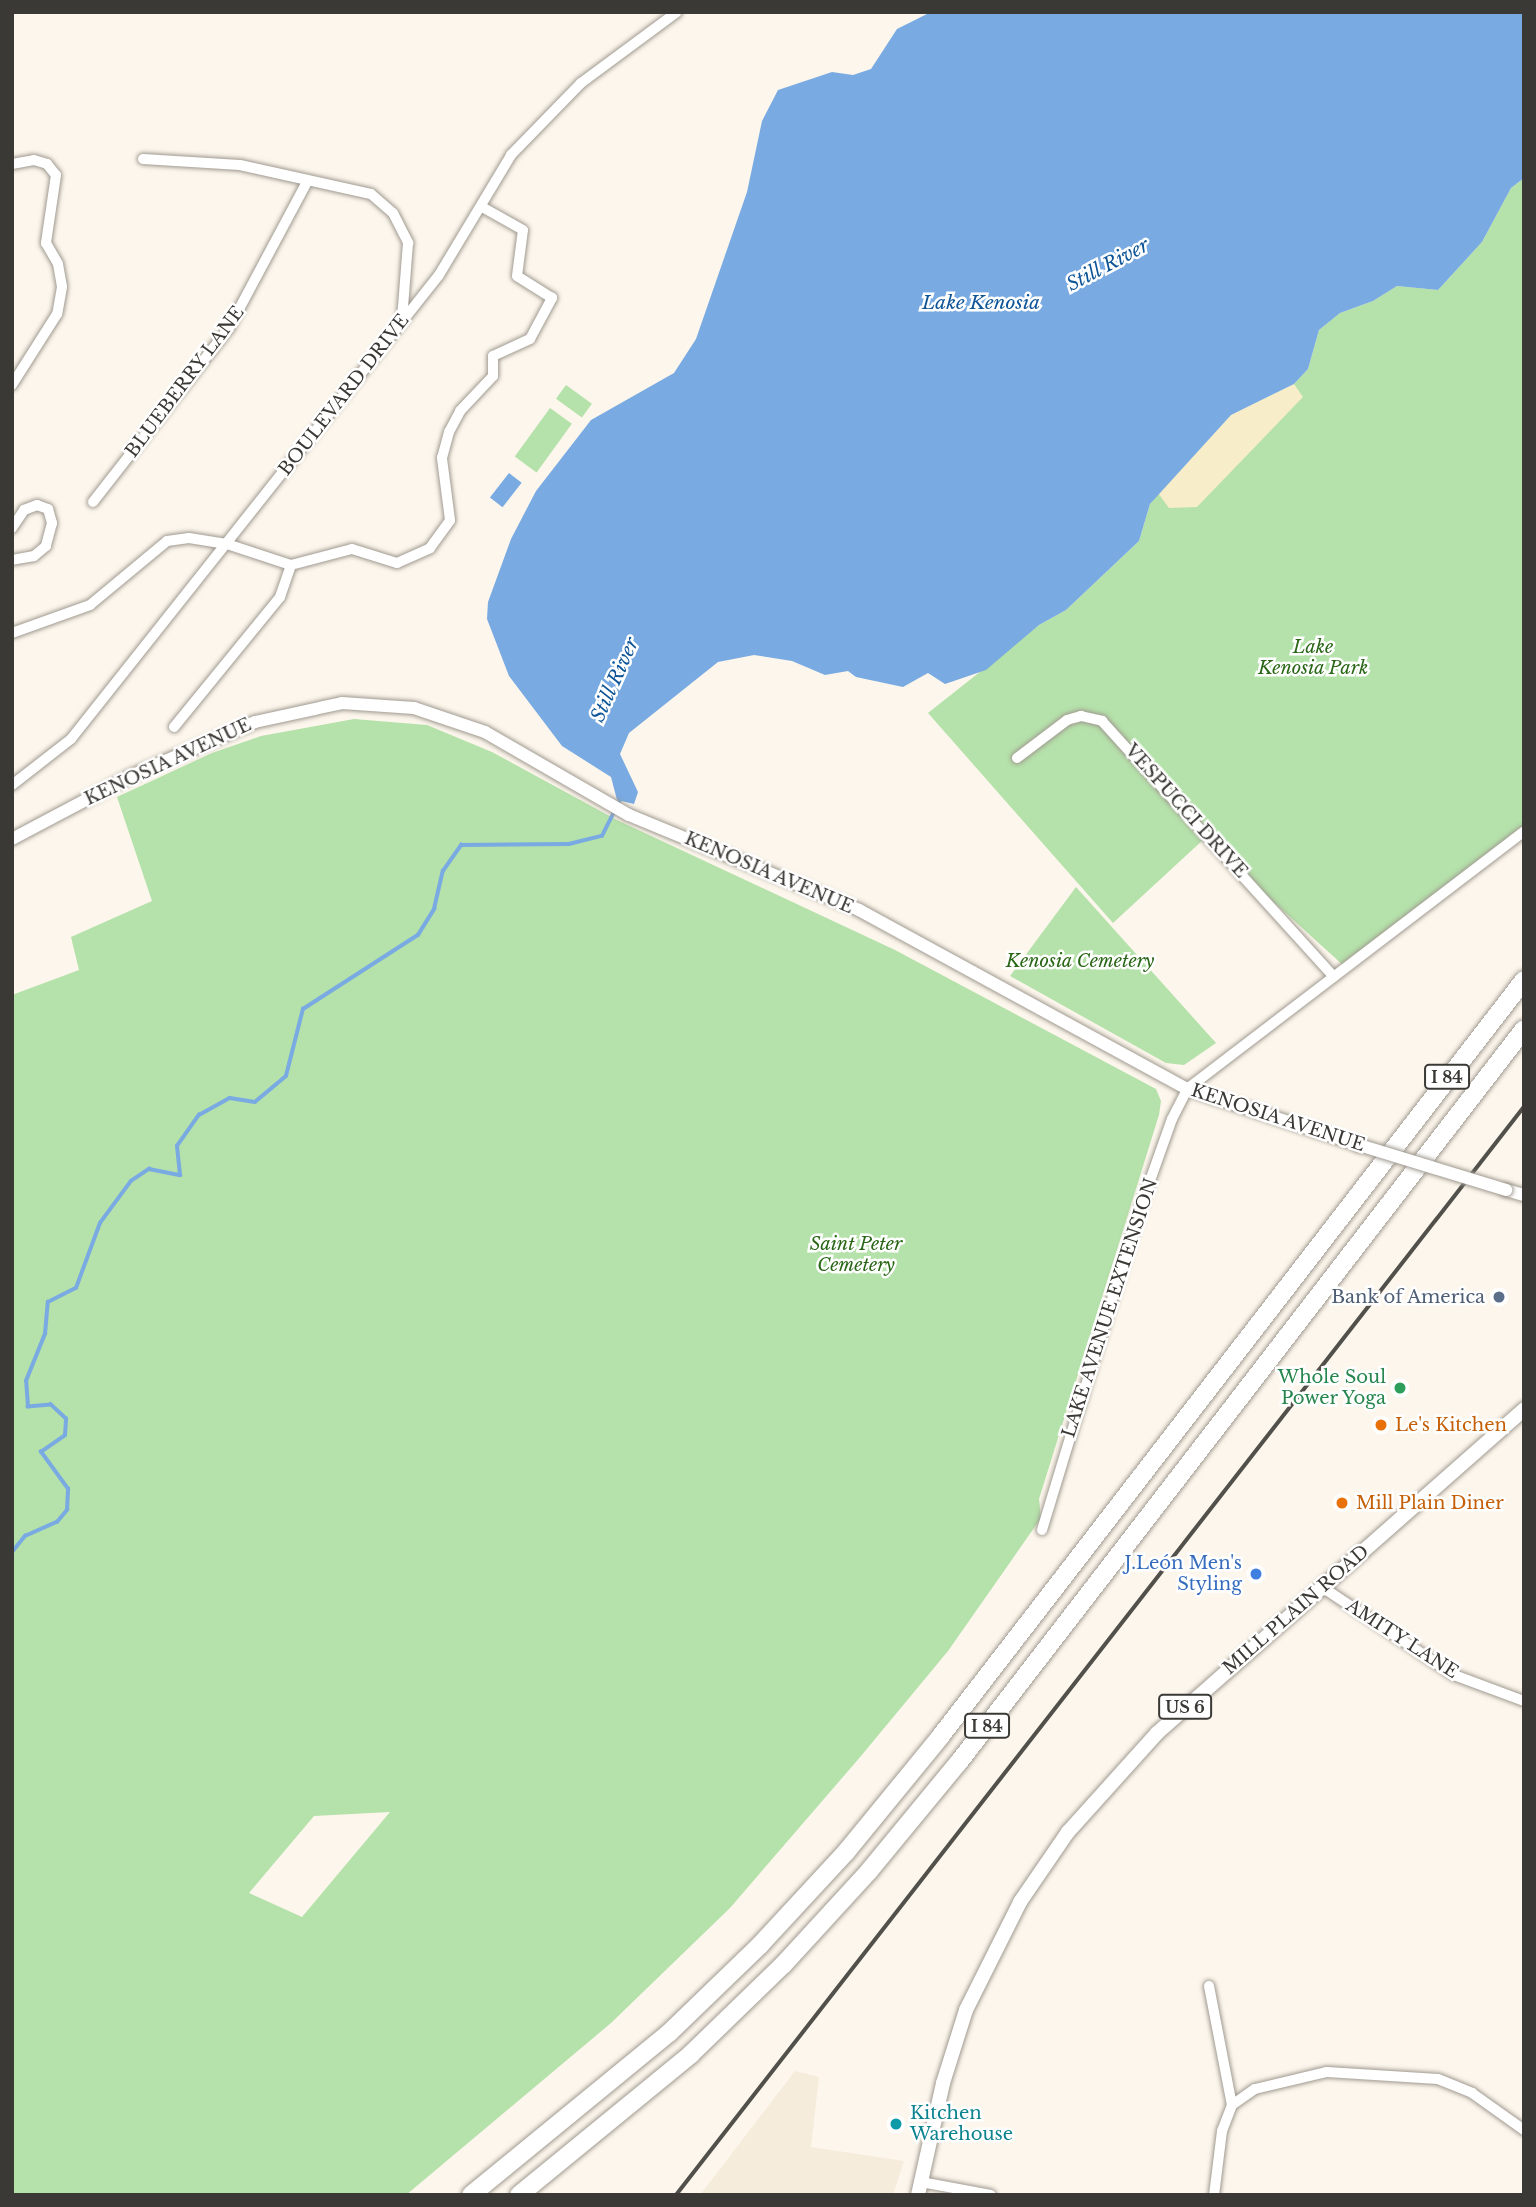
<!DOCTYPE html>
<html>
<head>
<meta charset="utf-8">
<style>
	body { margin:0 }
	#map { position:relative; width:1536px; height:2207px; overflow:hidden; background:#fcf6ec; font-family:"Libre Baskerville",serif }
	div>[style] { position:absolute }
	.built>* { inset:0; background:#f6ecdb }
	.green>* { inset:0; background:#b5e1aa; transform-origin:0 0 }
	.sand>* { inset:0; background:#f7edc8 }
	.water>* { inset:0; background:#79aae2; transform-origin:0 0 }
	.stream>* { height:3.5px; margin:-1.75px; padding:0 1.75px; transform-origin:1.75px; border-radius:1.75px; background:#79aae2 }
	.roads { filter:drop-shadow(0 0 2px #a09a91) drop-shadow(0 0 2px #a09a91) }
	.minor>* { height:10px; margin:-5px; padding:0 5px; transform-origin:5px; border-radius:5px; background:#fff }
	.tertiary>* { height:12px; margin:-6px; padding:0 6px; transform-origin:6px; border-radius:6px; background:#fff }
	.primary>* { height:14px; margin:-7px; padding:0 7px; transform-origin:7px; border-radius:7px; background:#fff }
	.motorway>* { height:18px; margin:-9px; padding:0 9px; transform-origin:9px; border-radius:9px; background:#fff }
	.rail>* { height:3.5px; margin:-1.75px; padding:0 1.75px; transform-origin:1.75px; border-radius:1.75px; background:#52504b }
	.bridges { filter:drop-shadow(0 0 2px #a09a91) drop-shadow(0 0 2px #a09a91) }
	.tertiary-bridge>* { height:12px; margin:-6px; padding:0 6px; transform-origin:6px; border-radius:6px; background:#fff }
	.dots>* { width:19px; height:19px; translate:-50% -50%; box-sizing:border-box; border:4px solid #fff; border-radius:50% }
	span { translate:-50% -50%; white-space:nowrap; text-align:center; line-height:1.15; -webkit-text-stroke:5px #fff; paint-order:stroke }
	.shield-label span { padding:2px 5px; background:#fff; border:2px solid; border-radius:5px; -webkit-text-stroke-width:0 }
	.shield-label { font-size:16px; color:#3b3935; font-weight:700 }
	.street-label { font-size:18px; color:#3b3935 }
	.park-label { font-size:18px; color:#296616; font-style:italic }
	.service-label { font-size:18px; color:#4e5e75 }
	.right { translate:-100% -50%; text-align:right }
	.leisure-label { font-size:18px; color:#27864d }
	.food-label { font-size:18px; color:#c56008 }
	.left { translate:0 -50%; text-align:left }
	.shop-label { font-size:18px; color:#366cbe }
	.culture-label { font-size:18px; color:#0d838f }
	.water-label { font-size:19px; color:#0e5598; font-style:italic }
	.frame { position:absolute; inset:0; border:14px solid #3b3935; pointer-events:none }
</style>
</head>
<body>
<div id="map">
	<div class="built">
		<i style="clip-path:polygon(795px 2071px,819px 2077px,811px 2147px,904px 2161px,893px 2195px,700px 2195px)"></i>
	</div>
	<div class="green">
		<i style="clip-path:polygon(1524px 178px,1524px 838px,1344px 966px,1204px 839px,1113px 923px,928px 713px,1039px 625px,1066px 610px,1139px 541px,1150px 504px,1163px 486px,1255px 406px,1294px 384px,1308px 369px,1319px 330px,1340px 313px,1373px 301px,1397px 286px,1438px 290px,1482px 242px,1511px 188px)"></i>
		<i style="left:566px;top:385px;width:32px;height:17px;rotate:36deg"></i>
		<i style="left:550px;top:408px;width:27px;height:60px;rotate:36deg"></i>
		<i style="clip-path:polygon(evenodd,354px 719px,427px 725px,492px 752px,617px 820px,895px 950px,1156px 1089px,1161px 1101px,1159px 1115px,1039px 1499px,1041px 1518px,948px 1651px,861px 1756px,730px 1908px,611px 2023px,406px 2195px,12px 2195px,12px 995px,79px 970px,71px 937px,152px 901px,117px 797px,212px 753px,261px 736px,354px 719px,390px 1812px,302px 1917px,249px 1893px,314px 1816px,390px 1812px)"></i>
		<i style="clip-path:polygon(1076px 887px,1216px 1043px,1184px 1065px,1166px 1063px,1010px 976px)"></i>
	</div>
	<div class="sand">
		<i style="clip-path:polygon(1294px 384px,1303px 397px,1197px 507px,1169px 508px,1158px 493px,1211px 434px,1231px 415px)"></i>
	</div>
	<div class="water">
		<i style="clip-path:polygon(931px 12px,1524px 12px,1524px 178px,1511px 188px,1482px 242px,1438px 290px,1397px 286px,1373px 301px,1340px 313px,1319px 330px,1308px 369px,1294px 384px,1231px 415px,1150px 504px,1139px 541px,1066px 610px,1039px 625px,986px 670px,945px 684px,928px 673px,903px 687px,856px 677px,848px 671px,825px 675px,792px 661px,754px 655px,718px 662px,629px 733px,620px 754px,638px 792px,634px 804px,617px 800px,611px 777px,562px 746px,509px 676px,487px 619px,488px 602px,511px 539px,536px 491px,591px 420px,674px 373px,696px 339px,747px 192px,762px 121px,778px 90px,832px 72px,853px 75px,871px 69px,897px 29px)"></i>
		<i style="left:509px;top:473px;width:16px;height:31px;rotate:38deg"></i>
	</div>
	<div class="stream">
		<i style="left:12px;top:1552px;width:21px;rotate:-51deg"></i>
		<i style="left:25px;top:1536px;width:35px;rotate:-24deg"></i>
		<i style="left:57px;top:1522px;width:16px;rotate:-50deg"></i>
		<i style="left:67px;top:1510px;width:21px;rotate:-87deg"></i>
		<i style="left:68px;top:1489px;width:46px;rotate:-126.1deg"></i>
		<i style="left:41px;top:1452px;width:29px;rotate:-35deg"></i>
		<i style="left:65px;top:1435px;width:16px;rotate:-86deg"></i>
		<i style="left:66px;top:1419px;width:21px;rotate:-137deg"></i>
		<i style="left:51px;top:1405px;width:23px;rotate:175deg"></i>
		<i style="left:28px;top:1407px;width:26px;rotate:-94deg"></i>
		<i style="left:26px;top:1381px;width:51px;rotate:-68deg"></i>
		<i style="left:45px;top:1334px;width:32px;rotate:-85deg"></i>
		<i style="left:48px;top:1302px;width:31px;rotate:-27deg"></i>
		<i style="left:76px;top:1288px;width:69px;rotate:-69.7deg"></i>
		<i style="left:100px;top:1223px;width:52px;rotate:-53.6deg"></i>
		<i style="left:131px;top:1181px;width:22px;rotate:-34deg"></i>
		<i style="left:149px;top:1169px;width:32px;rotate:11deg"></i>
		<i style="left:180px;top:1175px;width:29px;rotate:-96deg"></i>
		<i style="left:177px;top:1146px;width:38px;rotate:-55deg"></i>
		<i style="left:199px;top:1115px;width:35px;rotate:-29deg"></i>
		<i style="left:230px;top:1098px;width:25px;rotate:9deg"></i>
		<i style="left:255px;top:1102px;width:40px;rotate:-40deg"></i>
		<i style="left:286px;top:1076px;width:69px;rotate:-75.8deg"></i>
		<i style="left:303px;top:1009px;width:137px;rotate:-32.8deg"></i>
		<i style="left:418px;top:935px;width:31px;rotate:-58deg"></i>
		<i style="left:434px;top:909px;width:39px;rotate:-77deg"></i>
		<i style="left:443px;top:871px;width:32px;rotate:-55deg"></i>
		<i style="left:461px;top:845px;width:108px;rotate:-0.5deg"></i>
		<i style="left:569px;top:844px;width:34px;rotate:-14deg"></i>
		<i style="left:602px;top:836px;width:42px;rotate:-63.4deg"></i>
	</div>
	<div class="roads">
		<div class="minor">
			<i style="left:143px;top:159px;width:97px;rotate:3.5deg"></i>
			<i style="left:240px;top:165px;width:134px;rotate:12.5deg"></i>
			<i style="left:371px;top:194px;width:29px;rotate:41deg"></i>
			<i style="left:393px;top:213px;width:34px;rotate:63deg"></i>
			<i style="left:408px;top:243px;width:77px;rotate:94.5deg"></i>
			<i style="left:12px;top:164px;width:22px;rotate:-10deg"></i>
			<i style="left:34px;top:160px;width:14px;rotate:17deg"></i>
			<i style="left:47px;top:164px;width:14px;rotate:51deg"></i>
			<i style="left:56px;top:175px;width:69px;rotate:98.4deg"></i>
			<i style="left:46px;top:243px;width:24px;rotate:60deg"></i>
			<i style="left:58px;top:264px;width:23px;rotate:80deg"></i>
			<i style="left:62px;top:287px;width:27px;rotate:100deg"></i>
			<i style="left:57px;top:314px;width:84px;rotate:122.4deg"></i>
			<i style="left:93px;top:502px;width:221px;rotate:-52deg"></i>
			<i style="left:229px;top:328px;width:166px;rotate:-61.9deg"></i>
			<i style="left:12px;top:528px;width:22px;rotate:-56deg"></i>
			<i style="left:24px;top:510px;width:14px;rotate:-21deg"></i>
			<i style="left:37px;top:505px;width:12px;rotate:20deg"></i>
			<i style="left:48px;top:509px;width:15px;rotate:74deg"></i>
			<i style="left:52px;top:523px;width:24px;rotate:105deg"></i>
			<i style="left:46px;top:546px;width:16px;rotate:140deg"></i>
			<i style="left:34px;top:556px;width:22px;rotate:170deg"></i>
			<i style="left:12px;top:633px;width:83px;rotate:-19.7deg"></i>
			<i style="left:90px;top:605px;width:100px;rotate:-39.7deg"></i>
			<i style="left:167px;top:541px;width:22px;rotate:-8deg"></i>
			<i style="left:189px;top:538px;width:38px;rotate:9deg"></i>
			<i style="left:227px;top:544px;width:67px;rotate:18.2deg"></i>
			<i style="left:291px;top:565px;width:63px;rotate:-14.7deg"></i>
			<i style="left:352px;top:549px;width:47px;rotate:17.3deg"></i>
			<i style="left:397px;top:563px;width:36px;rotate:-24deg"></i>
			<i style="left:430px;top:548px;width:34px;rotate:-54deg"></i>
			<i style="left:450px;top:520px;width:63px;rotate:-97.4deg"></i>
			<i style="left:442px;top:458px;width:27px;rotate:-75deg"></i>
			<i style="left:449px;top:432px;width:24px;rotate:-62deg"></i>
			<i style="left:460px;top:411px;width:48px;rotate:-46.7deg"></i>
			<i style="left:493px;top:376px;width:20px;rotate:-90deg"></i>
			<i style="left:493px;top:356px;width:41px;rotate:-24.7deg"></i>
			<i style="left:530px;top:339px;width:47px;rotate:-61.8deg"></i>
			<i style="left:552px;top:298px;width:41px;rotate:-147.8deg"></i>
			<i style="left:517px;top:276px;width:46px;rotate:-82.6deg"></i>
			<i style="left:523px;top:230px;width:47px;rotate:-150.7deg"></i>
			<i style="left:174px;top:727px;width:168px;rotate:-50.8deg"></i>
			<i style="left:280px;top:597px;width:34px;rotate:-71deg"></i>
			<i style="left:1017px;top:758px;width:63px;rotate:-37.2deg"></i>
			<i style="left:1067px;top:720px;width:15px;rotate:-16deg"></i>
			<i style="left:1081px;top:716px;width:22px;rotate:13deg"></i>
			<i style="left:1102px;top:721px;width:345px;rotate:47.8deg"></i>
			<i style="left:12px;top:785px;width:75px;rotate:-37.9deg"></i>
			<i style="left:71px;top:739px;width:592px;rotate:-51.58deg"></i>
			<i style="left:439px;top:275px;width:140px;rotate:-59deg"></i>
			<i style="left:511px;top:155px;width:100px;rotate:-45.8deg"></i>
			<i style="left:581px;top:83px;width:119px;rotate:-36.5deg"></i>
			<i style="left:1042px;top:1530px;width:324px;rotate:-73.1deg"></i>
			<i style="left:1136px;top:1220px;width:107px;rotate:-70.4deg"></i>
			<i style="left:1172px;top:1119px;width:34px;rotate:-63deg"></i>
			<i style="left:1187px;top:1089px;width:424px;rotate:-37.4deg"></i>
			<i style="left:1322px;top:1587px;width:159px;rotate:33.7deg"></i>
			<i style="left:1454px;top:1675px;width:75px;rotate:20.4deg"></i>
			<i style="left:1209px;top:1986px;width:121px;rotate:79.1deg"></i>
			<i style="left:1232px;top:2105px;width:28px;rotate:111deg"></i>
			<i style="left:1222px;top:2131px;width:64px;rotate:97.1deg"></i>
			<i style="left:1232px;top:2105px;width:28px;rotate:-35deg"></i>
			<i style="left:1255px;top:2089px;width:74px;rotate:-13.3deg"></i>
			<i style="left:1327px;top:2072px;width:111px;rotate:3.6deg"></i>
			<i style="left:1438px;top:2079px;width:37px;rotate:22deg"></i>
			<i style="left:1472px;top:2093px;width:64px;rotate:35.4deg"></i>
			<i style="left:921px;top:2182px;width:71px;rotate:10.5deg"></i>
		</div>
		<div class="tertiary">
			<i style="left:12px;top:839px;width:137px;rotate:-27.9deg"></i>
			<i style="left:133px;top:775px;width:133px;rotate:-23.5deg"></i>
			<i style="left:255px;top:722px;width:89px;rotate:-12.3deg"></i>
			<i style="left:342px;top:703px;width:72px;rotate:4deg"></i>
			<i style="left:414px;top:708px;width:75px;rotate:18.7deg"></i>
			<i style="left:485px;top:732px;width:166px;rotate:30deg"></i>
			<i style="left:629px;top:815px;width:249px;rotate:22.4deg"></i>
			<i style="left:859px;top:910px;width:374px;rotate:28.6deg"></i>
			<i style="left:1187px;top:1089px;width:181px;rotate:18deg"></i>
			<i style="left:1506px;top:1190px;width:19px;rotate:16deg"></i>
		</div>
		<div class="primary">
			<i style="left:918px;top:2195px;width:115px;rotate:-77.4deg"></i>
			<i style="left:943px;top:2083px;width:77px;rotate:-72.5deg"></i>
			<i style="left:966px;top:2010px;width:121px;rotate:-63.4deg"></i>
			<i style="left:1020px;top:1902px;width:85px;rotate:-55.6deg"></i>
			<i style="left:1068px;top:1832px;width:133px;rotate:-48deg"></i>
			<i style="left:1157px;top:1733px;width:490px;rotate:-41.4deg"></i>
		</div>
		<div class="motorway">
			<i style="left:471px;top:2195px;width:256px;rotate:-39.3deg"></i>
			<i style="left:669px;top:2033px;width:127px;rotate:-44deg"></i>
			<i style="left:760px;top:1945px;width:127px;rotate:-47.2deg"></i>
			<i style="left:846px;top:1852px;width:149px;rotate:-50.7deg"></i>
			<i style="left:940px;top:1737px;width:956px;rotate:-52.35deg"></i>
			<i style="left:519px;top:2195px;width:222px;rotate:-39.3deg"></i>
			<i style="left:691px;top:2054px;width:128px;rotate:-44.1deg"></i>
			<i style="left:783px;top:1965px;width:127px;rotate:-47.5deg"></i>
			<i style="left:869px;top:1871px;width:141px;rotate:-50.5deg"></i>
			<i style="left:959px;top:1762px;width:925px;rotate:-52.37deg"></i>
		</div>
	</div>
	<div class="rail">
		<i style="left:676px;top:2195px;width:1379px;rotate:-52.07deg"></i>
	</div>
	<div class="bridges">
		<div class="tertiary-bridge">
			<i style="left:1359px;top:1145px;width:154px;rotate:17deg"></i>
		</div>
	</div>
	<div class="dots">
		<i style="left:1499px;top:1297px;background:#5c6f8a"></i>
		<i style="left:1400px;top:1388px;background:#2e9e5b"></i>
		<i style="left:1381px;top:1425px;background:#e8710a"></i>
		<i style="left:1342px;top:1503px;background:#e8710a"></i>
		<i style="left:1256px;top:1574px;background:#3f7fe0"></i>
		<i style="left:896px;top:2124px;background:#0f9aa8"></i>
	</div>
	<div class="shield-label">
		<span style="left:1447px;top:1077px">I 84</span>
		<span style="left:1185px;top:1707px">US 6</span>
		<span style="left:987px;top:1726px">I 84</span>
	</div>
	<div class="street-label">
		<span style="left:185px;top:382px;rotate:-53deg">BLUEBERRY LANE</span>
		<span style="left:344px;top:395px;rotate:-52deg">BOULEVARD DRIVE</span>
		<span style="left:168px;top:762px;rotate:-25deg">KENOSIA AVENUE</span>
		<span style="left:1186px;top:811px;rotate:48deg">VESPUCCI DRIVE</span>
		<span style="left:769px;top:873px;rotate:23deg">KENOSIA AVENUE</span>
		<span style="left:1278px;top:1118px;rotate:18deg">KENOSIA AVENUE</span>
		<span style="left:1110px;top:1308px;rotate:-72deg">LAKE AVENUE EXTENSION</span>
		<span style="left:1296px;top:1610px;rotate:-41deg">MILL PLAIN ROAD</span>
		<span style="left:1402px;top:1639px;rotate:33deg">AMITY LANE</span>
	</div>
	<div class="park-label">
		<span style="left:1313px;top:658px">Lake<br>Kenosia Park</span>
		<span style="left:1080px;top:961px">Kenosia Cemetery</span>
		<span style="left:856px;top:1255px">Saint Peter<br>Cemetery</span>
	</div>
	<div class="service-label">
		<span class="right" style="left:1485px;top:1297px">Bank of America</span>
	</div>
	<div class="leisure-label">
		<span class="right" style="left:1386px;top:1388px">Whole Soul<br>Power Yoga</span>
	</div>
	<div class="food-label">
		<span class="left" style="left:1395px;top:1425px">Le's Kitchen</span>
		<span class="left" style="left:1356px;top:1503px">Mill Plain Diner</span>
	</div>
	<div class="shop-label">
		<span class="right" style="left:1242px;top:1574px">J.León Men's<br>Styling</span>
	</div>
	<div class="culture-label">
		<span class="left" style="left:910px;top:2124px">Kitchen<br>Warehouse</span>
	</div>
	<div class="water-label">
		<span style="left:1108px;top:265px;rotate:-28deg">Still River</span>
		<span style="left:981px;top:303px">Lake Kenosia</span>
		<span style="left:615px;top:680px;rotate:-66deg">Still River</span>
	</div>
	<div class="frame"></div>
</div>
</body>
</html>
